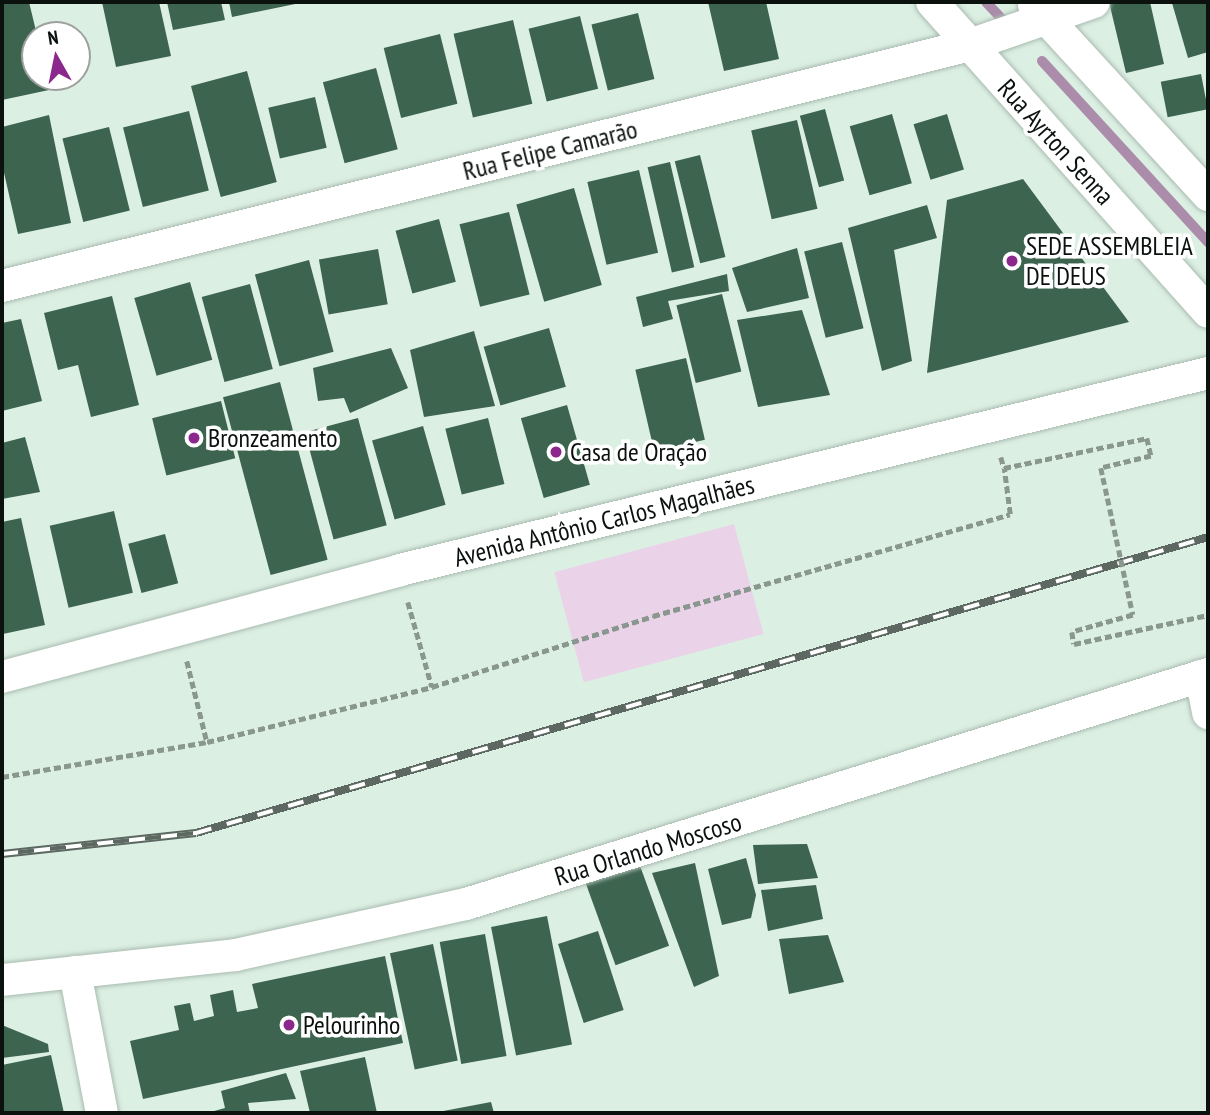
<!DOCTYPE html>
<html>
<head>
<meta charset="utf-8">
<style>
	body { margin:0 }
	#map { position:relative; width:1210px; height:1115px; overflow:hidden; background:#dcefe3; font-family:"PT Sans Narrow",sans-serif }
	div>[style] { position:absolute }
	.green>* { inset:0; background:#ead3e9; transform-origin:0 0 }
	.stream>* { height:10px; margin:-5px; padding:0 5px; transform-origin:5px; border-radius:5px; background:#ab8caa }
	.building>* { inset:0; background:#3d644f; transform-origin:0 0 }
	.path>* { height:4.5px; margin-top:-2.25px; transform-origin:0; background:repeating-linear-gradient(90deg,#89978e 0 7px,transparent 0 10.5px) }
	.roads { filter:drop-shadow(0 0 2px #a9bbb0) drop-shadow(0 0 2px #a9bbb0) }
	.minor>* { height:32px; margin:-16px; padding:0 16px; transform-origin:16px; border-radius:16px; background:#fff }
	.rail>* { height:8px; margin-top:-4px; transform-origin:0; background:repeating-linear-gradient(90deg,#fff 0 16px,#5c6861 0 32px); box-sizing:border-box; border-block:2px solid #5c6861 }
	.path-bridge>* { height:4.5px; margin-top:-2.25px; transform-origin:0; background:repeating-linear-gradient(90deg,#89978e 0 7px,transparent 0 10.5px) }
	.dots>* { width:19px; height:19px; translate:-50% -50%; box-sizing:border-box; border:4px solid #fff; border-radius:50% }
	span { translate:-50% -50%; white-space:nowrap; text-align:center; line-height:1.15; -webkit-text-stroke:7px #fff; paint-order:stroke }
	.street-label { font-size:26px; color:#0b120e }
	.poi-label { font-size:26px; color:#0b120e }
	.left { translate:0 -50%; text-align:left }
	.frame { position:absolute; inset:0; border:4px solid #0b120e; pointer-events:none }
	.north { position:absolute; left:21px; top:21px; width:70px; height:70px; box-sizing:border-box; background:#fff; border:2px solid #9da09f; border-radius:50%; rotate:351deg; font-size:19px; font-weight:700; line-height:28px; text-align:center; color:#0b120e }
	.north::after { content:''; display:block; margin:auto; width:24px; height:32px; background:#8c278e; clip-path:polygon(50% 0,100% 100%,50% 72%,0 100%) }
</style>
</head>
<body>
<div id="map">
	<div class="green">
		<i style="left:734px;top:524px;width:114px;height:186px;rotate:75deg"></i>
	</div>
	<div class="stream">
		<i style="left:986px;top:2px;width:25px;rotate:47deg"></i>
		<i style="left:1042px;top:61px;width:246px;rotate:47.5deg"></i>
	</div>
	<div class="building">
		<i style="clip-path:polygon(2px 2px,29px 2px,37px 35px,35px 77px,46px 77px,49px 90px,2px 100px)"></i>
		<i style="clip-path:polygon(102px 2px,159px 2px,171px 56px,116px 67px)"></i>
		<i style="clip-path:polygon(167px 2px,221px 2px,225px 20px,173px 30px)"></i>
		<i style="clip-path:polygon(229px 2px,300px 2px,300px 3px,232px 17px)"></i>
		<i style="clip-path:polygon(708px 2px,766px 2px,779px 59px,724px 71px)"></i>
		<i style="clip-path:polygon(1109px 2px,1150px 2px,1164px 64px,1126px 73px)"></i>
		<i style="clip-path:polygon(1176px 2px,1207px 2px,1208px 52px,1188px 58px,1172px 3px)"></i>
		<i style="left:638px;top:13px;width:68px;height:48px;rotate:76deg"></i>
		<i style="left:580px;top:16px;width:75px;height:53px;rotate:76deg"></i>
		<i style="left:513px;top:20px;width:86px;height:61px;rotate:77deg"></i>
		<i style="left:440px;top:34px;width:72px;height:58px;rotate:76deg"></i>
		<i style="left:376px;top:68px;width:84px;height:55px;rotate:75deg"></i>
		<i style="left:247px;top:71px;width:115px;height:58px;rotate:75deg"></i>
		<i style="left:1201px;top:74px;width:36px;height:41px;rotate:79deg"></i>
		<i style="left:315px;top:97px;width:52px;height:48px;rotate:77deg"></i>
		<i style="left:825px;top:109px;width:74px;height:26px;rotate:75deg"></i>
		<i style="left:189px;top:111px;width:82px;height:68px;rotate:76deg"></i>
		<i style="left:892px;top:114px;width:72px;height:44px;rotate:74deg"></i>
		<i style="left:947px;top:114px;width:58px;height:35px;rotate:73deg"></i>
		<i style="clip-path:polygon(49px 115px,71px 223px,18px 234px,2px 164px,2px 127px)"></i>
		<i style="left:797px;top:120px;width:91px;height:47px;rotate:77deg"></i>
		<i style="left:109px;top:127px;width:86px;height:48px;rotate:76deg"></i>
		<i style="left:700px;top:155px;width:105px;height:26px;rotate:76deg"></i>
		<i style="left:670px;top:162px;width:108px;height:23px;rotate:77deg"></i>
		<i style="left:639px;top:170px;width:85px;height:53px;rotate:77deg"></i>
		<i style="clip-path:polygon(1023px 179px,1129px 322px,927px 373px,947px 200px)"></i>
		<i style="left:574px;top:188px;width:101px;height:60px;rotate:74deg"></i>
		<i style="clip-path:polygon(927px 205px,937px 238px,894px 250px,912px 361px,882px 371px,848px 228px)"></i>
		<i style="left:509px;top:212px;width:85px;height:51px;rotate:76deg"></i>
		<i style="left:439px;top:219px;width:65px;height:45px;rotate:75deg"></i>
		<i style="left:842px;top:242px;width:89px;height:39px;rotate:76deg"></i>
		<i style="clip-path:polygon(797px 248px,809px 298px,747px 312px,732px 268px)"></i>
		<i style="left:378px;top:249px;width:56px;height:60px;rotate:80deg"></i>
		<i style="left:309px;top:260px;width:95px;height:56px;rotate:75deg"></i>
		<i style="clip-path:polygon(727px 274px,729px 291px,668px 301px,673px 319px,643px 327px,636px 297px)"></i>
		<i style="left:190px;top:282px;width:81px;height:58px;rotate:74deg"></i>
		<i style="left:250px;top:284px;width:88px;height:50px;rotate:75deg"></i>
		<i style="left:722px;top:294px;width:80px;height:47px;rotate:76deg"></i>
		<i style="clip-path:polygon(112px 296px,139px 405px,91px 417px,78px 365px,58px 370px,44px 313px)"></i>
		<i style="clip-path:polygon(802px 310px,830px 395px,758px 407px,737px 320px)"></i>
		<i style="clip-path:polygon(21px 319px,42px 401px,2px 411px,2px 323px)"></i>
		<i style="left:549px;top:328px;width:61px;height:68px;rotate:74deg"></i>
		<i style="clip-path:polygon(474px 331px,495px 406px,424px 417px,410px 350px)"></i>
		<i style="clip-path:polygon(391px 348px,408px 388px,350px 413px,344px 398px,318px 401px,313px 368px)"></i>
		<i style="left:686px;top:358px;width:84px;height:52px;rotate:77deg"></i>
		<i style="left:280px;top:382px;width:184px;height:59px;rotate:75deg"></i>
		<i style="left:221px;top:401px;width:59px;height:71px;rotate:76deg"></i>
		<i style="left:567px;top:405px;width:83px;height:48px;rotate:74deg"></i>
		<i style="left:358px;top:418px;width:111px;height:55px;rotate:75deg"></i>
		<i style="left:488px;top:418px;width:68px;height:44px;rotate:76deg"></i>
		<i style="left:423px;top:426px;width:82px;height:53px;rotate:74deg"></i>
		<i style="clip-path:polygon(25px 437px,40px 492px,2px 499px,2px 443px)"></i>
		<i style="left:114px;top:511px;width:84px;height:66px;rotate:77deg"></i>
		<i style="clip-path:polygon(21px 518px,45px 625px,3px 634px,2px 522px)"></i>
		<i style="left:165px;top:534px;width:51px;height:38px;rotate:75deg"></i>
		<i style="clip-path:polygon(807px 844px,818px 878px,758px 884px,753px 845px)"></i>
		<i style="clip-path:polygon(746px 858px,756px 895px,751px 918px,722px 925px,708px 869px)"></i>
		<i style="left:639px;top:863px;width:88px;height:57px;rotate:70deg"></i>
		<i style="clip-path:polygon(695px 863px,719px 976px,694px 987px,652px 873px)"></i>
		<i style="clip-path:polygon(816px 885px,823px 919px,768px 931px,761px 890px)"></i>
		<i style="left:547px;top:916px;width:131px;height:57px;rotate:79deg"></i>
		<i style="left:598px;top:931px;width:83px;height:42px;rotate:72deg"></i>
		<i style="left:485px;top:934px;width:124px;height:46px;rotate:80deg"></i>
		<i style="clip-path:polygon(828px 935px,844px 982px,789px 994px,779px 939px)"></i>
		<i style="left:433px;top:944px;width:119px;height:44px;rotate:78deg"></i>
		<i style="clip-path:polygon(385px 956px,403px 1043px,143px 1099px,130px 1041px,179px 1030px,174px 1006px,190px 1003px,194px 1021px,214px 1016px,210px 995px,233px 990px,237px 1012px,258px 1008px,252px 984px)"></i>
		<i style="clip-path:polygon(2px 1025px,48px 1044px,49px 1052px,2px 1058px)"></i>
		<i style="clip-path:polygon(51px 1055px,64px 1113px,2px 1113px,2px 1065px)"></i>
		<i style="clip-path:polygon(365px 1057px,377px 1113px,310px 1113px,300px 1071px)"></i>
		<i style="clip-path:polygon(286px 1073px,296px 1099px,248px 1103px,250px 1113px,207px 1113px,225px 1108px,221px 1091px)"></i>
		<i style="clip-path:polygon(491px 1102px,494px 1113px,438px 1113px,438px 1112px)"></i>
	</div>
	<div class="path">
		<i style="left:1001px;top:457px;width:11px;rotate:75deg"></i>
		<i style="left:1004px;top:468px;width:146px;rotate:-11.8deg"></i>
		<i style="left:1147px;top:438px;width:18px;rotate:77deg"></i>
		<i style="left:1151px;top:456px;width:51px;rotate:166.5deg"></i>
		<i style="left:408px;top:602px;width:88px;rotate:74.2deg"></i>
		<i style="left:1133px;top:615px;width:63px;rotate:164.4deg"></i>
		<i style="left:1072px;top:632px;width:12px;rotate:81deg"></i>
		<i style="left:1074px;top:644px;width:137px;rotate:-12.2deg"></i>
		<i style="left:187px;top:661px;width:83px;rotate:76.1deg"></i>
		<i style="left:2px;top:777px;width:208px;rotate:-9.7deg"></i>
		<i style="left:207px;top:742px;width:232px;rotate:-13.7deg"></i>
		<i style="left:432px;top:687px;width:232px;rotate:-17.8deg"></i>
		<i style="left:653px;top:616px;width:371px;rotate:-15.9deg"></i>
		<i style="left:1010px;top:514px;width:46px;rotate:-97.4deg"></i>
	</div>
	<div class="roads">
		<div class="minor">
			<i style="left:932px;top:2px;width:415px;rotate:48.3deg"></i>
			<i style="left:1034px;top:5px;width:258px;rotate:47.5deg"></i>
			<i style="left:2px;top:286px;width:998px;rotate:-13.98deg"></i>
			<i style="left:970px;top:45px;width:131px;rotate:-19.1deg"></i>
			<i style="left:1201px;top:676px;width:38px;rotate:79deg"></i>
			<i style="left:2px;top:677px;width:412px;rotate:-15deg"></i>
			<i style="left:400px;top:570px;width:832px;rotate:-13.7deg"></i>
			<i style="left:75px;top:972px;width:144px;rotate:79.2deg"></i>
			<i style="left:2px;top:980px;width:235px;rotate:-6.1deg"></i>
			<i style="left:236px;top:955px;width:236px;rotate:-12.5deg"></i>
			<i style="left:466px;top:904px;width:777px;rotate:-17.22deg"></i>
		</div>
	</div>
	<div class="rail">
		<i style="left:2px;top:854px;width:195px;rotate:-6.2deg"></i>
		<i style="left:196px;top:833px;width:1054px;rotate:-16.3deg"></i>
	</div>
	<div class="path-bridge">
		<i style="left:1101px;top:468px;width:150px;rotate:77.7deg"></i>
	</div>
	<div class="dots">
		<i style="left:1012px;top:261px;background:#8c278e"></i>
		<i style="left:194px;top:438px;background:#8c278e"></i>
		<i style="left:556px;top:452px;background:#8c278e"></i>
		<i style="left:289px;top:1025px;background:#8c278e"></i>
	</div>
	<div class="street-label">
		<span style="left:1056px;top:142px;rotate:48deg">Rua Ayrton Senna</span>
		<span style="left:550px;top:150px;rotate:-14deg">Rua Felipe Camarão</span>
		<span style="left:604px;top:521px;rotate:-14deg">Avenida Antônio Carlos Magalhães</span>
		<span style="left:648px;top:849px;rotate:-17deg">Rua Orlando Moscoso</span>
	</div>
	<div class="poi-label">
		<span class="left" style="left:1026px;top:261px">SEDE ASSEMBLEIA<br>DE DEUS</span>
		<span class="left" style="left:208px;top:438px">Bronzeamento</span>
		<span class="left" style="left:570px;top:452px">Casa de Oração</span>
		<span class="left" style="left:303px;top:1025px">Pelourinho</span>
	</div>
	<div class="frame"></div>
	<div class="north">N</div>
</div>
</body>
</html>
